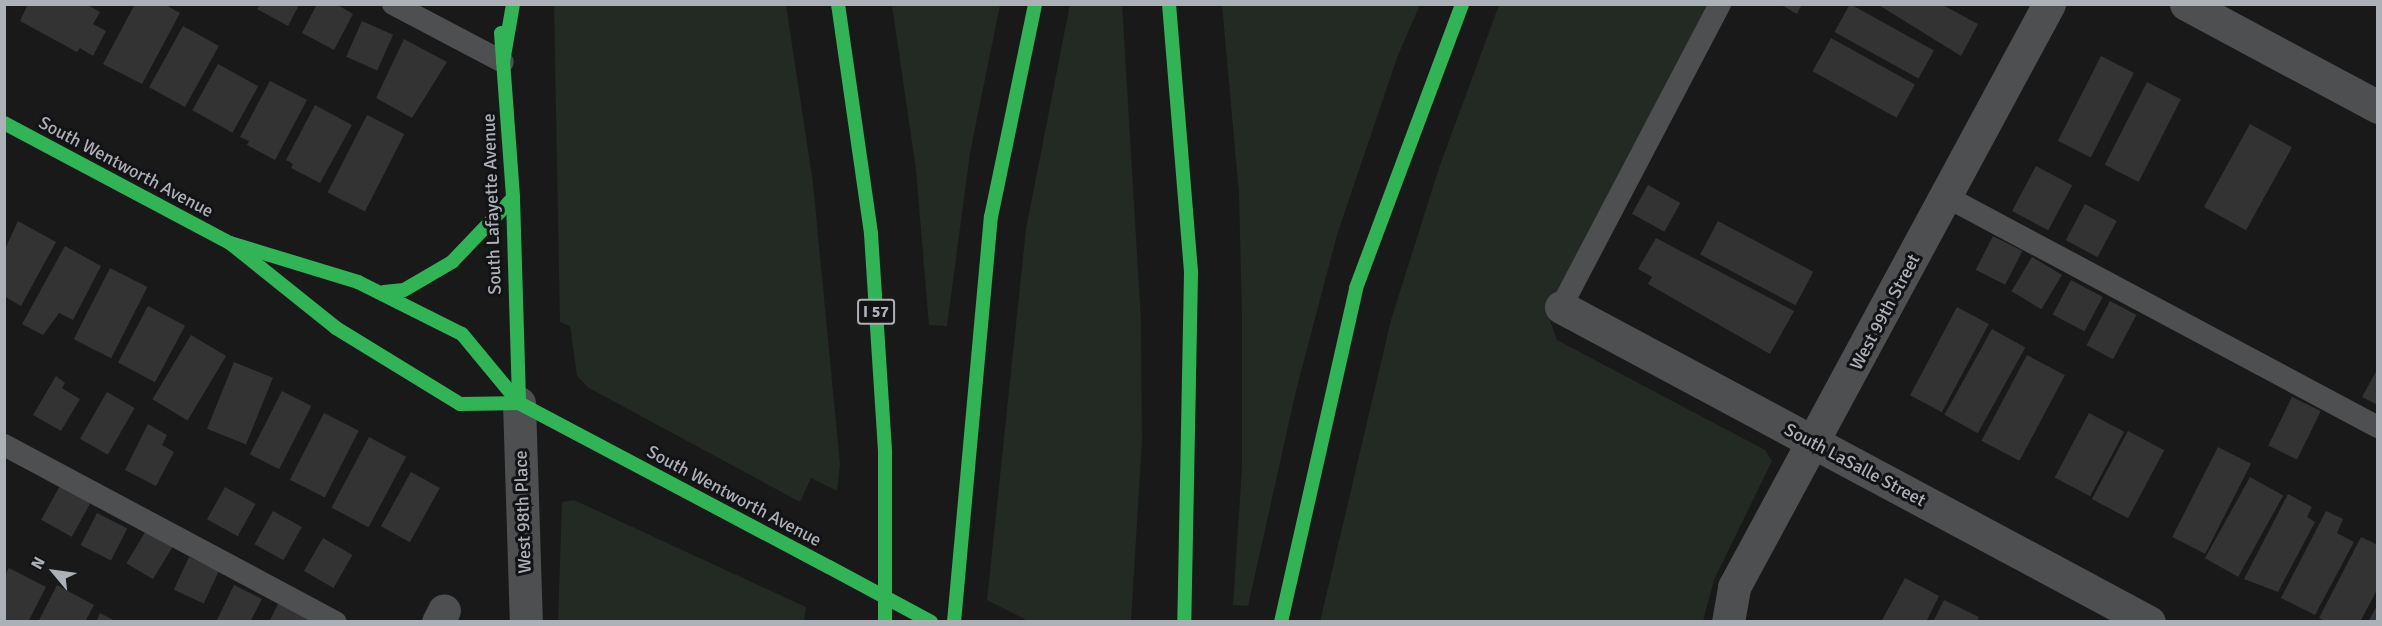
<!DOCTYPE html>
<html>
<head>
<meta charset="utf-8">
<style>
	body { margin:0 }
	#map { position:relative; width:2382px; height:626px; overflow:hidden; background:#191919; font-family:Signika,sans-serif }
	div>[style] { position:absolute }
	.green>* { inset:0; background:#232923 }
	.building>* { inset:0; background:#333334; transform-origin:0 0 }
	.lane>* { height:22px; margin:-11px; padding:0 11px; transform-origin:11px; border-radius:11px; background:#4e4f51 }
	.street>* { height:33px; margin:-16.5px; padding:0 16.5px; transform-origin:16.5px; border-radius:16.5px; background:#4e4f51 }
	.fast>* { height:14px; margin:-7px; padding:0 7px; transform-origin:7px; border-radius:7px; background:#30b455 }
	.fast-bridge>* { height:14px; margin:-7px; padding:0 7px; transform-origin:7px; border-radius:7px; background:#30b455 }
	span { translate:-50% -50%; white-space:nowrap; text-align:center; line-height:1.15; -webkit-text-stroke:6px #131315; paint-order:stroke }
	.shield-label span { padding:2px 4px; background:#131315; border:2px solid; border-radius:4px; -webkit-text-stroke-width:0 }
	.shield-label { font-size:16px; color:#acb1b8; font-weight:700 }
	.street-label { font-size:18px; color:#acb1b8 }
	.frame { position:absolute; inset:0; border:6px solid #acb1b8; pointer-events:none }
	.north { position:absolute; left:24px; top:542px; width:60px; height:60px; -webkit-text-stroke:4px #131315; paint-order:stroke; rotate:299deg; font-size:16px; font-weight:700; line-height:24px; text-align:center; color:#acb1b8 }
	.north::after { content:''; display:block; margin:auto; width:21px; height:27px; background:#acb1b8; clip-path:polygon(50% 0,100% 100%,50% 72%,0 100%) }
</style>
</head>
<body>
<div id="map">
	<div class="green">
		<i style="clip-path:polygon(1070px 4px,1122px 5px,1123px 20px,1141px 321px,1142px 440px,1131px 621px,1028px 621px,987px 600px,1026px 229px)"></i>
		<i style="clip-path:polygon(554px 5px,786px 5px,813px 183px,840px 464px,837px 491px,811px 478px,800px 502px,589px 388px,577px 376px,570px 326px,560px 322px)"></i>
		<i style="clip-path:polygon(892px 5px,1000px 5px,970px 153px,947px 326px,929px 325px,916px 170px)"></i>
		<i style="clip-path:polygon(1222px 5px,1420px 5px,1398px 55px,1337px 235px,1296px 391px,1248px 606px,1233px 605px,1242px 467px,1242px 317px,1239px 194px)"></i>
		<i style="clip-path:polygon(1499px 5px,1711px 5px,1547px 312px,1557px 340px,1765px 450px,1772px 461px,1714px 580px,1703px 621px,1320px 622px,1391px 320px,1439px 168px)"></i>
		<i style="clip-path:polygon(574px 500px,806px 607px,804px 621px,558px 621px,562px 502px)"></i>
	</div>
	<div class="building">
		<i style="clip-path:polygon(28px 4px,86px 4px,100px 12px,93px 24px,106px 31px,93px 56px,80px 48px,77px 52px,20px 21px)"></i>
		<i style="clip-path:polygon(135px 4px,164px 4px,180px 13px,142px 84px,103px 64px)"></i>
		<i style="clip-path:polygon(317px 4px,336px 4px,353px 14px,334px 50px,302px 33px)"></i>
		<i style="clip-path:polygon(1780px 4px,1802px 4px,1797px 14px)"></i>
		<i style="left:1850px;top:4px;width:96px;height:32px;rotate:29deg"></i>
		<i style="clip-path:polygon(1877px 4px,1941px 4px,1978px 24px,1961px 56px)"></i>
		<i style="clip-path:polygon(260px 5px,299px 5px,288px 26px,257px 9px)"></i>
		<i style="left:362px;top:21px;width:34px;height:39px;rotate:24deg"></i>
		<i style="left:183px;top:26px;width:41px;height:70px;rotate:29deg"></i>
		<i style="left:1831px;top:38px;width:96px;height:38px;rotate:29deg"></i>
		<i style="clip-path:polygon(404px 39px,447px 62px,412px 118px,376px 98px)"></i>
		<i style="left:2101px;top:56px;width:37px;height:95px;rotate:27deg"></i>
		<i style="left:218px;top:64px;width:46px;height:53px;rotate:29deg"></i>
		<i style="clip-path:polygon(270px 81px,307px 100px,275px 160px,247px 145px,249px 141px,240px 137px)"></i>
		<i style="left:2147px;top:82px;width:38px;height:93px;rotate:27deg"></i>
		<i style="clip-path:polygon(315px 105px,352px 125px,320px 183px,291px 168px,293px 164px,286px 160px)"></i>
		<i style="left:367px;top:115px;width:42px;height:87px;rotate:27deg"></i>
		<i style="left:2250px;top:124px;width:48px;height:95px;rotate:29deg"></i>
		<i style="left:2036px;top:166px;width:41px;height:51px;rotate:28deg"></i>
		<i style="left:1648px;top:185px;width:37px;height:33px;rotate:29deg"></i>
		<i style="left:2085px;top:204px;width:36px;height:41px;rotate:28deg"></i>
		<i style="clip-path:polygon(18px 221px,56px 242px,21px 306px,4px 296px,4px 251px)"></i>
		<i style="left:1718px;top:221px;width:108px;height:38px;rotate:28deg"></i>
		<i style="left:1993px;top:236px;width:33px;height:38px;rotate:27deg"></i>
		<i style="clip-path:polygon(1656px 238px,1794px 311px,1770px 354px,1648px 284px,1652px 277px,1638px 269px)"></i>
		<i style="clip-path:polygon(65px 246px,101px 266px,73px 320px,59px 313px,43px 335px,22px 324px)"></i>
		<i style="left:2032px;top:257px;width:35px;height:40px;rotate:31deg"></i>
		<i style="left:110px;top:268px;width:42px;height:80px;rotate:27deg"></i>
		<i style="left:2071px;top:280px;width:36px;height:39px;rotate:28deg"></i>
		<i style="left:2110px;top:301px;width:30px;height:50px;rotate:28deg"></i>
		<i style="left:148px;top:306px;width:42px;height:64px;rotate:28deg"></i>
		<i style="left:1957px;top:307px;width:36px;height:100px;rotate:28deg"></i>
		<i style="left:1992px;top:329px;width:38px;height:98px;rotate:29deg"></i>
		<i style="left:191px;top:335px;width:41px;height:75px;rotate:31deg"></i>
		<i style="left:2027px;top:355px;width:43px;height:97px;rotate:28deg"></i>
		<i style="left:234px;top:362px;width:42px;height:72px;rotate:22deg"></i>
		<i style="clip-path:polygon(2378px 368px,2378px 405px,2362px 397px)"></i>
		<i style="clip-path:polygon(56px 376px,65px 383px,62px 388px,80px 399px,61px 431px,33px 415px)"></i>
		<i style="left:282px;top:391px;width:33px;height:71px;rotate:27deg"></i>
		<i style="left:107px;top:392px;width:32px;height:54px;rotate:30deg"></i>
		<i style="left:2292px;top:397px;width:32px;height:54px;rotate:26deg"></i>
		<i style="left:324px;top:413px;width:39px;height:75px;rotate:27deg"></i>
		<i style="left:2089px;top:413px;width:40px;height:73px;rotate:28deg"></i>
		<i style="clip-path:polygon(148px 424px,167px 435px,162px 445px,174px 452px,156px 486px,125px 470px)"></i>
		<i style="left:2128px;top:431px;width:41px;height:77px;rotate:28deg"></i>
		<i style="left:369px;top:437px;width:42px;height:80px;rotate:28deg"></i>
		<i style="left:2218px;top:447px;width:37px;height:101px;rotate:27deg"></i>
		<i style="left:411px;top:472px;width:33px;height:62px;rotate:29deg"></i>
		<i style="left:2250px;top:477px;width:38px;height:93px;rotate:29deg"></i>
		<i style="left:61px;top:484px;width:35px;height:41px;rotate:29deg"></i>
		<i style="left:225px;top:487px;width:35px;height:37px;rotate:29deg"></i>
		<i style="clip-path:polygon(2288px 494px,2312px 507px,2307px 517px,2315px 522px,2278px 592px,2244px 579px)"></i>
		<i style="left:273px;top:511px;width:33px;height:38px;rotate:29deg"></i>
		<i style="clip-path:polygon(2326px 511px,2343px 519px,2337px 533px,2354px 542px,2315px 615px,2281px 598px)"></i>
		<i style="left:97px;top:513px;width:34px;height:36px;rotate:27deg"></i>
		<i style="left:147px;top:529px;width:31px;height:40px;rotate:31deg"></i>
		<i style="clip-path:polygon(2361px 537px,2378px 545px,2378px 588px,2360px 622px,2326px 622px,2319px 618px)"></i>
		<i style="left:323px;top:538px;width:34px;height:38px;rotate:30deg"></i>
		<i style="left:189px;top:557px;width:33px;height:36px;rotate:25deg"></i>
		<i style="clip-path:polygon(9px 568px,46px 587px,28px 622px,4px 622px,4px 577px)"></i>
		<i style="clip-path:polygon(1905px 578px,1939px 596px,1926px 622px,1881px 622px)"></i>
		<i style="clip-path:polygon(57px 585px,94px 605px,85px 622px,38px 622px)"></i>
		<i style="clip-path:polygon(234px 585px,262px 599px,250px 622px,216px 622px)"></i>
		<i style="clip-path:polygon(1944px 600px,1979px 617px,1977px 622px,1933px 622px)"></i>
		<i style="clip-path:polygon(279px 602px,314px 622px,269px 622px)"></i>
		<i style="clip-path:polygon(2378px 604px,2378px 622px,2368px 622px)"></i>
		<i style="clip-path:polygon(100px 613px,117px 622px,96px 622px)"></i>
	</div>
	<div class="lane">
		<i style="left:393px;top:4px;width:124px;rotate:27.8deg"></i>
		<i style="left:1947px;top:197px;width:489px;rotate:28.1deg"></i>
		<i style="left:1561px;top:307px;width:342px;rotate:-62.3deg"></i>
		<i style="left:4px;top:445px;width:376px;rotate:28.1deg"></i>
	</div>
	<div class="street">
		<i style="left:2186px;top:4px;width:218px;rotate:28.2deg"></i>
		<i style="left:1561px;top:307px;width:667px;rotate:28.18deg"></i>
		<i style="left:519px;top:403px;width:219px;rotate:88.2deg"></i>
		<i style="left:438px;top:622px;width:13px;rotate:-63deg"></i>
		<i style="left:1728px;top:622px;width:36px;rotate:-80deg"></i>
		<i style="left:1734px;top:587px;width:663px;rotate:-61.62deg"></i>
	</div>
	<div class="fast">
		<i style="left:838px;top:4px;width:232px;rotate:81.8deg"></i>
		<i style="left:871px;top:234px;width:218px;rotate:86.3deg"></i>
		<i style="left:885px;top:452px;width:170px;rotate:90deg"></i>
		<i style="left:1169px;top:4px;width:270px;rotate:85.3deg"></i>
		<i style="left:1191px;top:273px;width:349px;rotate:91.1deg"></i>
		<i style="left:501px;top:33px;width:165px;rotate:85.8deg"></i>
		<i style="left:513px;top:198px;width:205px;rotate:88.3deg"></i>
		<i style="left:503px;top:62px;width:59px;rotate:-80.2deg"></i>
		<i style="left:4px;top:123px;width:256px;rotate:28deg"></i>
		<i style="left:230px;top:243px;width:136px;rotate:38.7deg"></i>
		<i style="left:336px;top:328px;width:145px;rotate:31.5deg"></i>
		<i style="left:460px;top:404px;width:59px;rotate:-1deg"></i>
		<i style="left:230px;top:243px;width:134px;rotate:16.9deg"></i>
		<i style="left:358px;top:282px;width:116px;rotate:26.6deg"></i>
		<i style="left:462px;top:334px;width:89px;rotate:50.4deg"></i>
		<i style="left:519px;top:403px;width:351px;rotate:27.9deg"></i>
		<i style="left:384px;top:292px;width:20px;rotate:-6deg"></i>
		<i style="left:404px;top:290px;width:56px;rotate:-30.3deg"></i>
		<i style="left:452px;top:262px;width:88px;rotate:-46.4deg"></i>
		<i style="left:954px;top:622px;width:407px;rotate:-84.8deg"></i>
		<i style="left:991px;top:217px;width:217px;rotate:-78.3deg"></i>
		<i style="left:1281px;top:622px;width:342px;rotate:-77.3deg"></i>
		<i style="left:1356px;top:288px;width:303px;rotate:-69.5deg"></i>
	</div>
	<div class="fast-bridge">
		<i style="left:829px;top:567px;width:116px;rotate:28.3deg"></i>
	</div>
	<div class="shield-label">
		<span style="left:876px;top:312px">I 57</span>
	</div>
	<div class="street-label">
		<span style="left:126px;top:167px;rotate:28deg">South Wentworth Avenue</span>
		<span style="left:492px;top:204px;rotate:-92deg">South Lafayette Avenue</span>
		<span style="left:1885px;top:312px;rotate:-62deg">West 99th Street</span>
		<span style="left:1855px;top:465px;rotate:28deg">South LaSalle Street</span>
		<span style="left:734px;top:496px;rotate:28deg">South Wentworth Avenue</span>
		<span style="left:523px;top:512px;rotate:-92deg">West 98th Place</span>
	</div>
	<div class="frame"></div>
	<div class="north">N</div>
</div>
</body>
</html>
